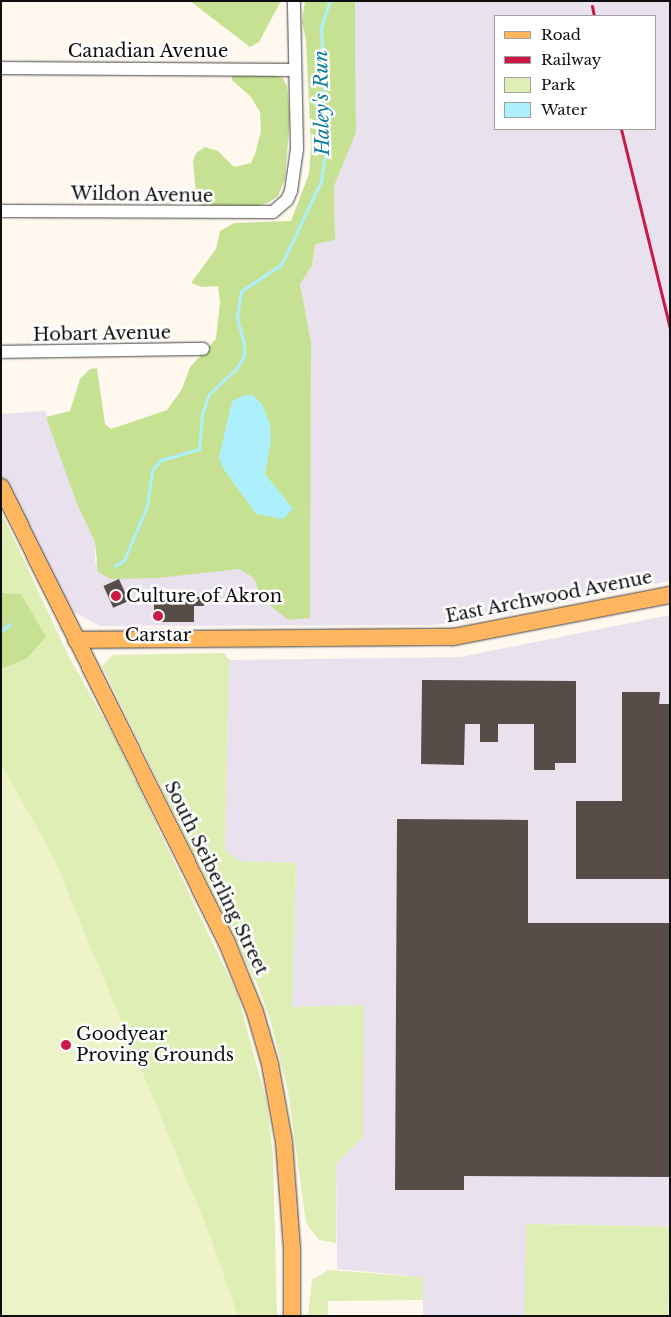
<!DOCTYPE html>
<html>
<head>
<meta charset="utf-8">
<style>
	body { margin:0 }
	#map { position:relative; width:671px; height:1317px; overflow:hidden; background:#fff8ef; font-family:"Libre Baskerville",serif }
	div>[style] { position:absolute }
	.industrial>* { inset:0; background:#eae1ee }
	.green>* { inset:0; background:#deeeb4; transform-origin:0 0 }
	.forest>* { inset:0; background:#c6e191 }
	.pitch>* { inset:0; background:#eef4c7 }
	.water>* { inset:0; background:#adf0fd }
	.stream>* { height:3px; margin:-1.5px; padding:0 1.5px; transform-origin:1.5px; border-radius:1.5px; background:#adf0fd }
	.building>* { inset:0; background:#584c49; transform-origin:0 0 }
	.roads { filter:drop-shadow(0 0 1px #414141) drop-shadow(0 0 1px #414141) }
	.minor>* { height:12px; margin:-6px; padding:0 6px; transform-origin:6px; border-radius:6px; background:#fff }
	.major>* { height:16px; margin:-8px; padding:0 8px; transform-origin:8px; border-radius:8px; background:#ffb65f }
	.rail>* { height:3px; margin:-1.5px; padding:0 1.5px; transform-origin:1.5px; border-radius:1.5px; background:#cd1746 }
	.dots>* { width:14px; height:14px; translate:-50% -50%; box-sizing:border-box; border:2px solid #fff; border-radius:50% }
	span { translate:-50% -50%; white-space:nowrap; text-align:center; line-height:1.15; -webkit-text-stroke:5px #fff; paint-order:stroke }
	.street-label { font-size:18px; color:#0e0e0e }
	.poi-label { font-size:18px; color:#0e0e0e }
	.left { translate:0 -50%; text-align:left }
	.water-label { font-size:19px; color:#0a7c9d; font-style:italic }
	.frame { position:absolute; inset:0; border:2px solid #0e0e0e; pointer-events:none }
	.legend { position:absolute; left:494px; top:15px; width:162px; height:115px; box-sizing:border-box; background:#fff; border:1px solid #9f9f9f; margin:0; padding:6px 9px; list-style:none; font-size:15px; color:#0e0e0e }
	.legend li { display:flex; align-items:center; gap:10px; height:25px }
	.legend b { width:25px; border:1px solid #9f9f9f }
</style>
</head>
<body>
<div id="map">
	<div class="industrial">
		<i style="clip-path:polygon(evenodd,355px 1px,670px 1px,670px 581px,466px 622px,430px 625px,100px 626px,68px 609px,1px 475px,1px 414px,45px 411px,77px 504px,95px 542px,95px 562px,135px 578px,239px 569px,254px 578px,261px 598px,309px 618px,311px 342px,300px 284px,312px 266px,315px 243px,335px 239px,334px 186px,356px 133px,355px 1px,495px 16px,655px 16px,655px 129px,495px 129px,495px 16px)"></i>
		<i style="clip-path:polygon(670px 615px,670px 1226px,527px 1224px,526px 1316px,423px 1316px,422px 1277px,337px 1269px,336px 1164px,363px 1137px,363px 1005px,292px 1007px,296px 863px,238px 861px,225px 849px,229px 660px,460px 657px)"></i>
	</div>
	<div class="green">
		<i style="clip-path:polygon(1px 511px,68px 655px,116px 740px,238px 996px,267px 1103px,273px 1155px,277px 1316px,1px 1316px)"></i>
		<i style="clip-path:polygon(224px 653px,229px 660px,225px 849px,238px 861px,296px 863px,292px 1007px,364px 1005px,363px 1137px,336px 1164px,336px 1243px,319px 1240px,306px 1223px,288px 1091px,270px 1019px,257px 984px,102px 666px,113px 655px)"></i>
		<i style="left:526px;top:1224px;width:144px;height:92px;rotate:1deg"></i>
		<i style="clip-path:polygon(328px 1270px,423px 1277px,423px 1300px,328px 1301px,328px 1316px,308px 1316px,312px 1280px)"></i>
	</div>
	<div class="forest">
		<i style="clip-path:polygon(190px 1px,243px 2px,281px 1px,259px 42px,250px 47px)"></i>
		<i style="clip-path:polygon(305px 1px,355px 1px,356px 133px,334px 186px,335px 240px,315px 244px,312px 266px,300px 284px,311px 342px,310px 618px,288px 620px,261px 598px,254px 578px,239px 569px,157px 578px,111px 579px,98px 572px,95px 542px,77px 504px,46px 417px,70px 411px,80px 379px,90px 369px,97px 368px,105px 424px,111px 429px,167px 410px,182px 389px,190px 367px,216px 339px,220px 302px,218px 286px,202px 287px,191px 283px,216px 249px,220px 231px,234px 223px,291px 221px,309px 174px,311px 147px,306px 40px,302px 22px)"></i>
		<i style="clip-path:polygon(232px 74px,267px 74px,283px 78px,287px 87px,290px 115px,285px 179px,278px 196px,268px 203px,251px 207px,197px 207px,193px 161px,196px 153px,205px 147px,218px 151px,234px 167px,251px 163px,255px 154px,261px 131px,260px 112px,251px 97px,232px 80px)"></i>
		<i style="clip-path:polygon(1px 593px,21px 594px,46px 637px,26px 659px,1px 669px)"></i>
	</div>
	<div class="pitch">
		<i style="clip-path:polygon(1px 764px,53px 856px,209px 1233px,238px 1316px,1px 1316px)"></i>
	</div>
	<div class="water">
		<i style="clip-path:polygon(245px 395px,253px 395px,262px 404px,270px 424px,271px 441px,265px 474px,293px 509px,283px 519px,256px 514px,223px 468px,219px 457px,232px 401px)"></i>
	</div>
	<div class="stream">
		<i style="left:115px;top:566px;width:11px;rotate:-34deg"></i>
		<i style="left:124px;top:560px;width:59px;rotate:-66.9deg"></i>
		<i style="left:147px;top:506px;width:36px;rotate:-82deg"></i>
		<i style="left:152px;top:470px;width:13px;rotate:-48deg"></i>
		<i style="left:161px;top:460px;width:40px;rotate:-16deg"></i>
		<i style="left:199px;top:449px;width:35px;rotate:-85deg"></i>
		<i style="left:202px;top:414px;width:21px;rotate:-71deg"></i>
		<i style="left:209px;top:394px;width:37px;rotate:-43deg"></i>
		<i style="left:236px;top:369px;width:15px;rotate:-58deg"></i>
		<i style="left:244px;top:356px;width:12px;rotate:-90deg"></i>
		<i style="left:244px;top:344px;width:28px;rotate:-105deg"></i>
		<i style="left:237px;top:317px;width:26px;rotate:-81deg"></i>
		<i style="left:241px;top:291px;width:48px;rotate:-33deg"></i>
		<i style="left:281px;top:265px;width:93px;rotate:-64.5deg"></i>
		<i style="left:321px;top:181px;width:31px;rotate:-81deg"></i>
		<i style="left:326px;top:150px;width:122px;rotate:-92.3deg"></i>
		<i style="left:321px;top:28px;width:28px;rotate:-72deg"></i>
		<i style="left:1px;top:631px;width:11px;rotate:-38deg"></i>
	</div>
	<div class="building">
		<i style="left:119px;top:579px;width:24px;height:17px;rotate:66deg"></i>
		<i style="clip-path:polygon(154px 597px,204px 597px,204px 606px,194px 606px,194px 622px,154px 622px)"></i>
		<i style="clip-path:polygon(422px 680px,576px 681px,576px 763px,555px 763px,555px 770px,534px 770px,534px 724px,498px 724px,498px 742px,480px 742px,480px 724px,465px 724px,464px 765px,421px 764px)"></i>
		<i style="clip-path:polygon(622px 692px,660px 692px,659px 704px,670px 704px,670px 879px,576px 879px,576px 801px,622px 801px)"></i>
		<i style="clip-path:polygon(397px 819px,528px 820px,528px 923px,670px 923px,670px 1177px,464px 1176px,464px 1190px,395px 1190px)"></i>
	</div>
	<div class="roads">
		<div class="minor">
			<i style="left:1px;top:68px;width:293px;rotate:0.4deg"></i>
			<i style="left:1px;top:211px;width:272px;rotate:0.2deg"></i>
			<i style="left:273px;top:212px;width:18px;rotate:-41deg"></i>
			<i style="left:287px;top:200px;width:10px;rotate:-66deg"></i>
			<i style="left:291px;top:191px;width:42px;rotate:-81.9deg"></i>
			<i style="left:297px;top:149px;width:148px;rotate:-91.2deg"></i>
			<i style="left:1px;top:352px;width:202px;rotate:-0.9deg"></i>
		</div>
		<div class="major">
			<i style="left:1px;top:487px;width:509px;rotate:63.64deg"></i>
			<i style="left:227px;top:943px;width:74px;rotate:67.9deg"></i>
			<i style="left:255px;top:1012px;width:54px;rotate:73.9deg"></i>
			<i style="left:270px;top:1064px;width:79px;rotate:79.8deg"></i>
			<i style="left:284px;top:1142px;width:106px;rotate:85.7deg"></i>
			<i style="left:292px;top:1248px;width:68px;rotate:90deg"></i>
			<i style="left:76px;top:640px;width:377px;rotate:-0.5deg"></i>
			<i style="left:453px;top:637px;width:221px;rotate:-11deg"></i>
		</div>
	</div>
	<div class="rail">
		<i style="left:592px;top:6px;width:10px;rotate:79deg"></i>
		<i style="left:621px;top:129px;width:205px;rotate:76.2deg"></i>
	</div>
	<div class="dots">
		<i style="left:116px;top:596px;background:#cd1746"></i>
		<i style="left:158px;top:616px;background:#cd1746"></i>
		<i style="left:66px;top:1045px;background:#cd1746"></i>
	</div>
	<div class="street-label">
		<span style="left:148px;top:51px">Canadian Avenue</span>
		<span style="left:142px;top:195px;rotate:1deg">Wildon Avenue</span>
		<span style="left:102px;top:334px;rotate:-1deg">Hobart Avenue</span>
		<span style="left:549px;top:597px;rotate:-11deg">East Archwood Avenue</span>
		<span style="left:216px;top:878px;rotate:64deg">South Seiberling Street</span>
	</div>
	<div class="poi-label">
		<span class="left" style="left:126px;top:596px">Culture of Akron</span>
		<span style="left:158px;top:635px">Carstar</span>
		<span class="left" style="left:76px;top:1045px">Goodyear<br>Proving Grounds</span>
	</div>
	<div class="water-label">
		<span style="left:322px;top:103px;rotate:-91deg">Haley's Run</span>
	</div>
	<div class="frame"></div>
	<ul class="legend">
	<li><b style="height:6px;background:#ffb65f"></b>Road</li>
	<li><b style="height:6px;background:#cd1746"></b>Railway</li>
	<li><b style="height:14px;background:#deeeb4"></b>Park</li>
	<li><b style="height:14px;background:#adf0fd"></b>Water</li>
	</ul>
</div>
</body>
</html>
